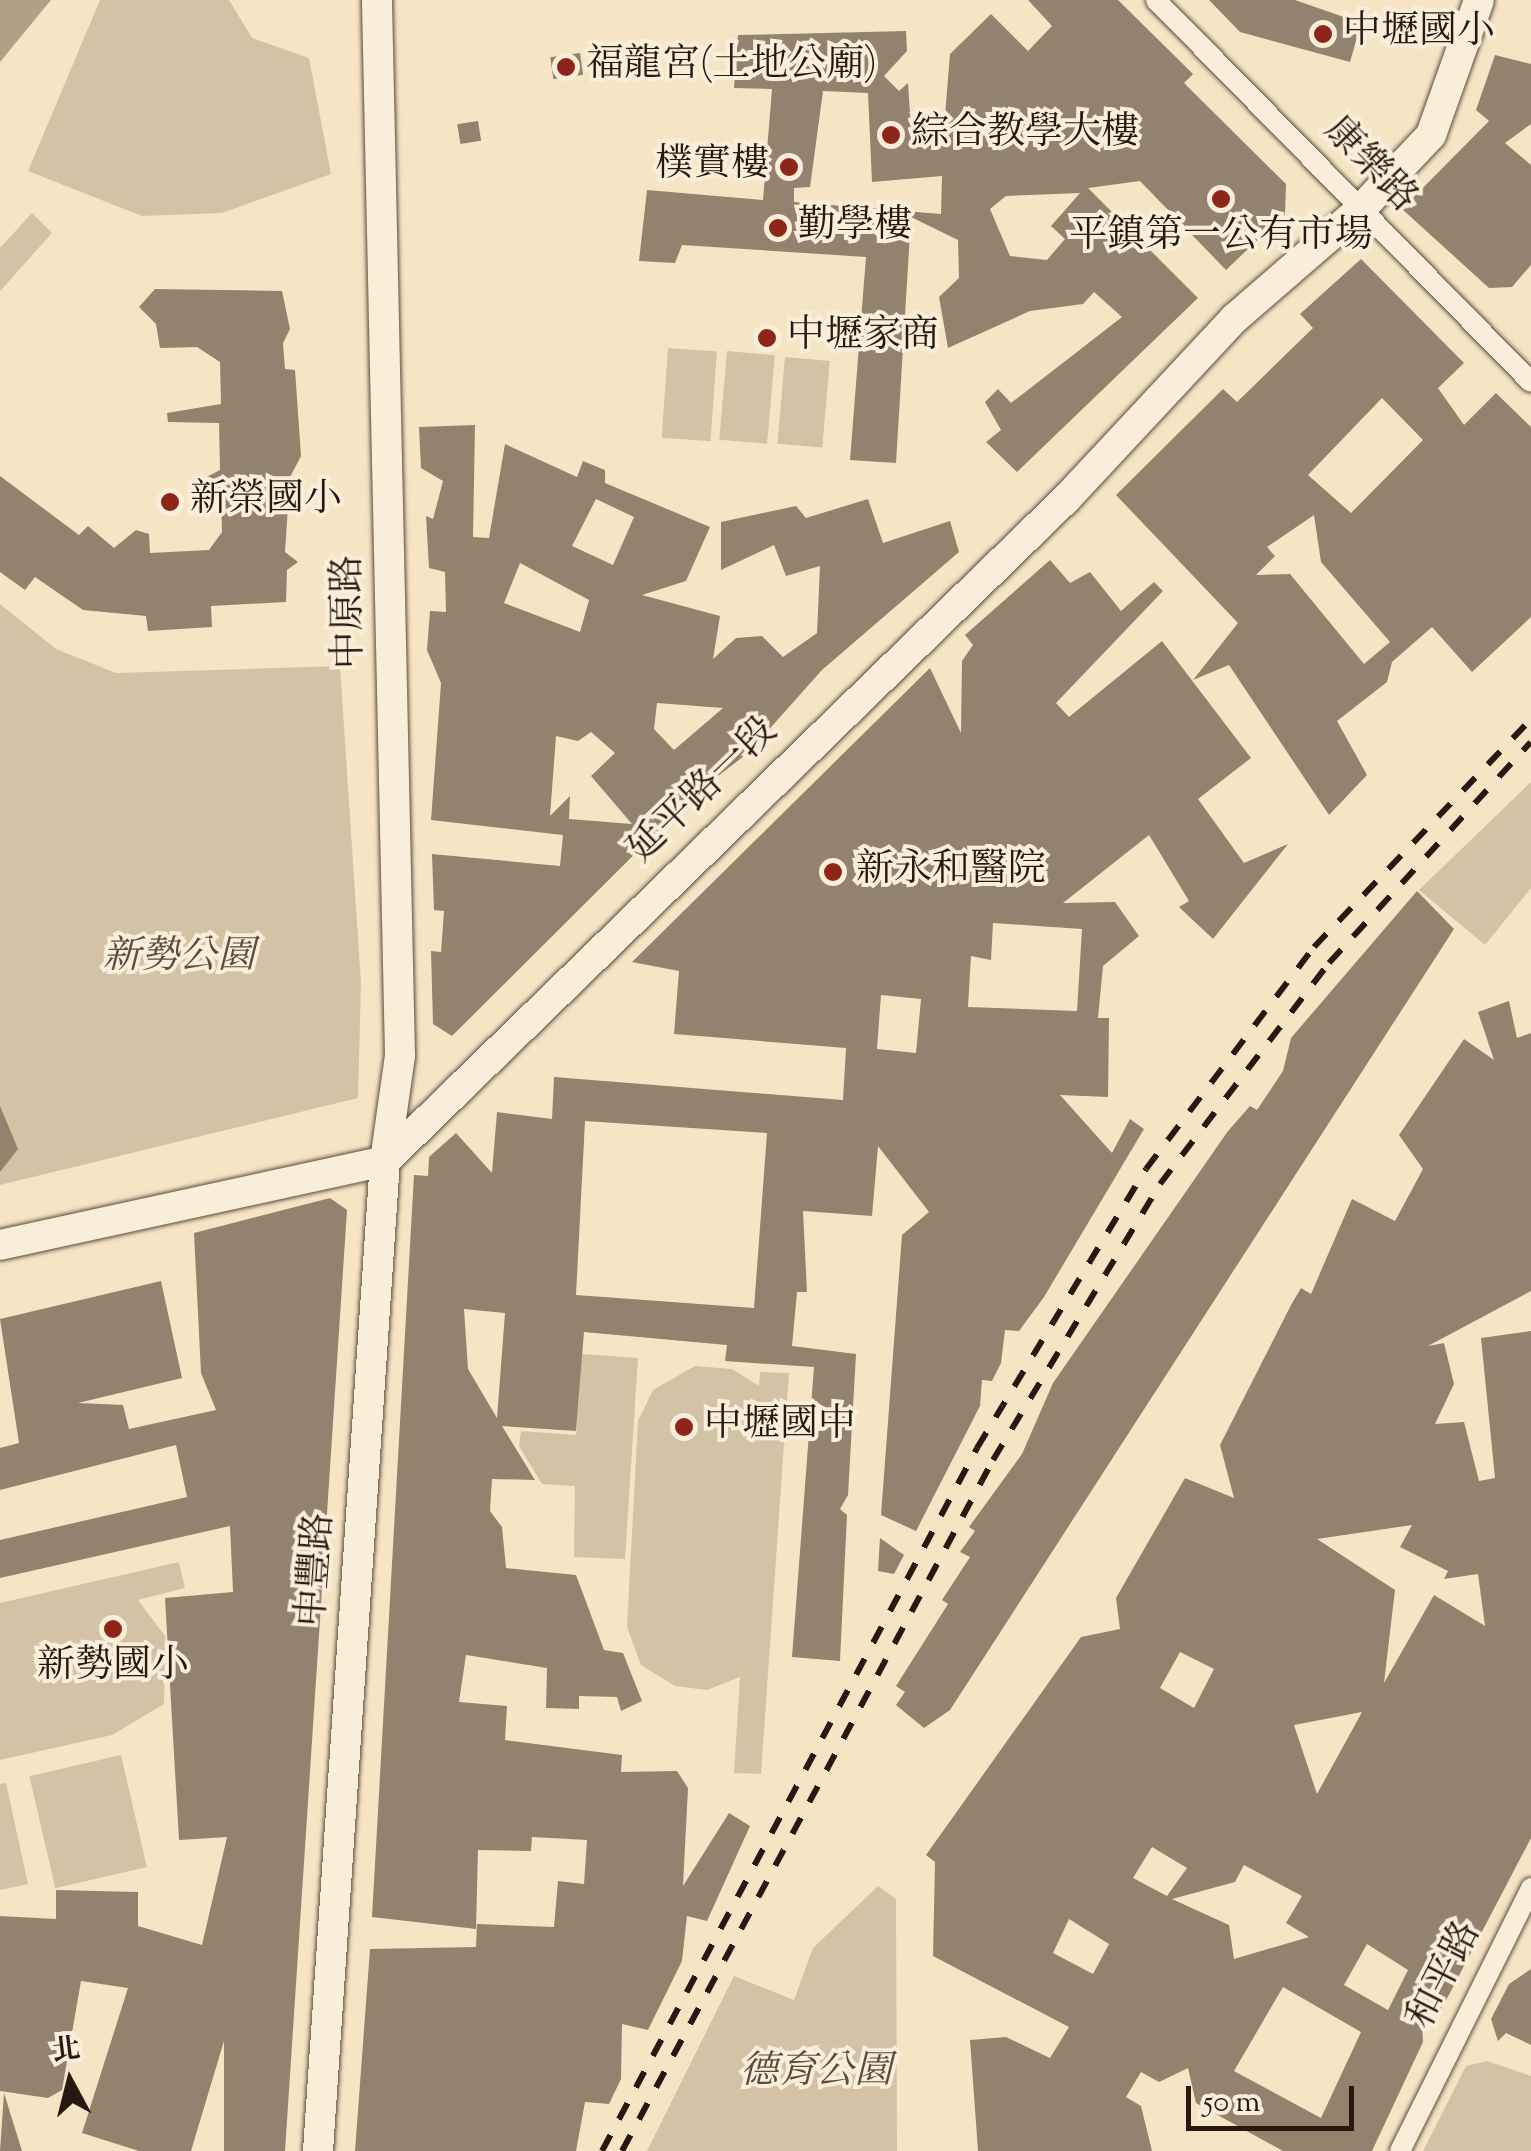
<!DOCTYPE html>
<html>
<head>
<meta charset="utf-8">
<style>
	body { margin:0 }
	#map { position:relative; width:1531px; height:2151px; overflow:hidden; background:#f6e5c5; font-family:"Sorts Mill Goudy","Noto Serif TC",serif }
	div>[style] { position:absolute }
	.green>* { inset:0; background:#d3c2a6; transform-origin:0 0 }
	.water>* { inset:0; background:#b0a087 }
	.building>* { inset:0; background:#93836e; transform-origin:0 0 }
	.roads { filter:drop-shadow(0 0 2px #5b4c3d) drop-shadow(0 0 2px #5b4c3d) }
	.minor>* { height:20px; margin:-10px; padding:0 10px; transform-origin:10px; border-radius:10px; background:#f9eed9 }
	.secondary>* { height:30px; margin:-15px; padding:0 15px; transform-origin:15px; border-radius:15px; background:#f9eed9 }
	.rail>* { height:6px; margin-top:-3px; transform-origin:0; background:repeating-linear-gradient(90deg,#271910 0 18px,transparent 0 36px) }
	.dots>* { width:28px; height:28px; translate:-50% -50%; box-sizing:border-box; border:5px solid #f9eed9; border-radius:50% }
	span { translate:-50% -50%; white-space:nowrap; text-align:center; line-height:1.15; -webkit-text-stroke:8px #f9eed9; paint-order:stroke }
	.poi-label { font-size:38px; color:#271910 }
	.left { translate:0 -50%; text-align:left }
	.right { translate:-100% -50%; text-align:right }
	.street-label { font-size:38px; color:#271910 }
	.park-label { font-size:38px; color:#5b4c3d; font-style:italic }
	.north { position:absolute; left:20px; top:2031px; width:100px; height:100px; -webkit-text-stroke:8px #f9eed9; paint-order:stroke; rotate:353deg; font-size:28px; font-weight:700; line-height:40px; text-align:center; color:#271910 }
	.north::after { content:''; display:block; margin:auto; width:35px; height:45px; background:#271910; clip-path:polygon(50% 0,100% 100%,50% 72%,0 100%) }
	.scale { position:absolute; left:1186px; top:2086px; width:168px; height:45px; box-sizing:border-box; border:5px solid #271910; border-top:0; padding-left:12px; font-size:30px; line-height:35px; white-space:nowrap; color:#271910; -webkit-text-stroke:8px #f9eed9; paint-order:stroke }
</style>
</head>
<body>
<div id="map">
	<div class="green">
		<i style="clip-path:polygon(100px 0,229px 0,252px 38px,309px 58px,331px 174px,222px 213px,142px 216px,28px 171px)"></i>
		<i style="clip-path:polygon(32px 213px,52px 233px,0 291px,0 248px)"></i>
		<i style="left:668px;top:348px;width:49px;height:90px;rotate:4deg"></i>
		<i style="left:727px;top:351px;width:48px;height:89px;rotate:5deg"></i>
		<i style="left:785px;top:357px;width:45px;height:87px;rotate:5deg"></i>
		<i style="clip-path:polygon(0 604px,56px 649px,116px 673px,340px 666px,361px 983px,358px 1098px,0 1185px)"></i>
		<i style="clip-path:polygon(1531px 782px,1531px 888px,1485px 945px,1419px 890px)"></i>
		<i style="clip-path:polygon(582px 1354px,638px 1358px,625px 1559px,574px 1557px,575px 1486px,542px 1484px,519px 1446px,521px 1431px,576px 1435px)"></i>
		<i style="clip-path:polygon(695px 1366px,732px 1369px,759px 1386px,760px 1372px,789px 1373px,761px 1774px,734px 1773px,740px 1677px,707px 1690px,675px 1686px,641px 1665px,627px 1627px,638px 1421px,653px 1390px)"></i>
		<i style="clip-path:polygon(179px 1562px,185px 1588px,138px 1600px,165px 1636px,164px 1704px,112px 1735px,0 1760px,0 1603px)"></i>
		<i style="left:121px;top:1755px;width:115px;height:94px;rotate:77deg"></i>
		<i style="clip-path:polygon(6px 1783px,28px 1884px,0 1890px,0 1784px)"></i>
		<i style="clip-path:polygon(878px 1886px,896px 1899px,897px 2151px,647px 2151px,734px 1976px,794px 2000px,813px 1948px)"></i>
		<i style="clip-path:polygon(1487px 2061px,1531px 2076px,1531px 2151px,1423px 2151px,1466px 2066px)"></i>
	</div>
	<div class="water">
		<i style="clip-path:polygon(0 0,51px 0,0 62px)"></i>
	</div>
	<div class="building">
		<i style="clip-path:polygon(evenodd,1028px 0,1118px 0,1193px 74px,1184px 83px,1286px 184px,1285px 214px,1226px 270px,1140px 181px,1088px 188px,1198px 298px,1017px 472px,986px 442px,1001px 430px,985px 402px,998px 389px,1011px 403px,1122px 317px,1094px 292px,1083px 304px,1030px 311px,948px 348px,939px 297px,959px 278px,958px 240px,911px 217px,896px 463px,850px 460px,866px 257px,682px 245px,675px 263px,639px 261px,647px 190px,763px 200px,772px 89px,734px 88px,738px 35px,906px 31px,907px 51px,884px 76px,899px 91px,908px 83px,911px 128px,944px 128px,950px 54px,991px 14px,1028px 51px,1052px 26px,1028px 0,823px 91px,868px 93px,872px 182px,942px 176px,941px 214px,794px 202px,794px 188px,810px 187px,823px 91px,1028px 0,1080px 193px,1051px 226px,1065px 239px,1047px 260px,1010px 256px,990px 209px,1006px 196px,1080px 193px)"></i>
		<i style="clip-path:polygon(1209px 0,1295px 0,1361px 23px,1350px 62px,1240px 32px)"></i>
		<i style="left:580px;top:53px;width:22px;height:30px;rotate:82deg"></i>
		<i style="clip-path:polygon(1495px 55px,1531px 64px,1531px 124px,1505px 143px,1531px 165px,1531px 265px,1512px 287px,1489px 288px,1402px 209px,1489px 121px,1476px 110px)"></i>
		<i style="left:478px;top:121px;width:20px;height:21px;rotate:81deg"></i>
		<i style="clip-path:polygon(evenodd,1361px 259px,1464px 363px,1438px 388px,1464px 425px,1496px 393px,1531px 427px,1531px 617px,1472px 672px,1432px 627px,1392px 662px,1387px 682px,1337px 721px,1367px 775px,1329px 815px,1229px 665px,1193px 680px,1238px 623px,1116px 495px,1223px 389px,1237px 402px,1313px 328px,1300px 314px,1361px 259px,1382px 398px,1423px 440px,1351px 513px,1308px 475px,1382px 398px,1361px 259px,1314px 515px,1321px 562px,1390px 642px,1364px 664px,1290px 574px,1256px 575px,1275px 556px,1267px 547px,1314px 515px)"></i>
		<i style="clip-path:polygon(155px 289px,282px 291px,290px 329px,283px 343px,285px 369px,295px 370px,301px 456px,290px 477px,285px 552px,298px 562px,287px 570px,286px 602px,211px 606px,212px 627px,148px 631px,146px 616px,83px 610px,35px 577px,25px 590px,0 572px,0 476px,79px 535px,88px 526px,114px 548px,136px 530px,149px 534px,150px 553px,209px 550px,222px 532px,221px 495px,199px 481px,220px 470px,219px 423px,168px 422px,167px 413px,221px 404px,220px 362px,197px 347px,160px 348px,156px 324px,139px 307px)"></i>
		<i style="clip-path:polygon(evenodd,475px 425px,473px 537px,489px 538px,505px 444px,577px 477px,583px 461px,605px 470px,605px 483px,710px 527px,686px 581px,642px 595px,720px 616px,713px 659px,736px 638px,762px 636px,783px 657px,817px 633px,820px 566px,786px 576px,774px 545px,721px 570px,721px 522px,796px 506px,806px 518px,868px 499px,883px 543px,950px 521px,959px 552px,822px 670px,748px 753px,696px 793px,452px 1036px,433px 1024px,431px 951px,441px 952px,444px 911px,434px 910px,432px 854px,560px 866px,563px 835px,431px 820px,441px 683px,427px 650px,430px 611px,446px 612px,445px 572px,429px 568px,426px 516px,433px 519px,443px 481px,421px 468px,419px 427px,475px 425px,596px 499px,634px 517px,613px 565px,572px 546px,596px 499px,475px 425px,520px 563px,589px 600px,580px 632px,504px 603px,520px 563px,475px 425px,657px 703px,723px 708px,674px 750px,654px 729px,657px 703px,475px 425px,591px 732px,615px 753px,591px 776px,632px 824px,569px 819px,570px 796px,550px 816px,556px 736px,578px 741px,591px 732px)"></i>
		<i style="clip-path:polygon(evenodd,1050px 560px,1070px 583px,1090px 572px,1121px 611px,1154px 582px,1163px 591px,1056px 703px,1069px 717px,1162px 641px,1251px 758px,1198px 799px,1244px 863px,1288px 844px,1213px 939px,1179px 907px,1189px 901px,1149px 835px,1063px 903px,1115px 902px,1139px 936px,1103px 966px,1098px 1018px,1109px 1018px,1108px 1097px,1060px 1095px,1112px 1153px,1130px 1119px,1144px 1129px,1044px 1297px,1019px 1331px,1005px 1330px,1001px 1363px,992px 1381px,982px 1380px,980px 1406px,916px 1531px,881px 1515px,902px 1235px,929px 1212px,878px 1146px,872px 1216px,803px 1211px,807px 1292px,797px 1292px,792px 1346px,856px 1354px,848px 1495px,840px 1509px,847px 1515px,840px 1661px,792px 1657px,814px 1367px,725px 1361px,727px 1345px,584px 1332px,576px 1431px,502px 1426px,535px 1480px,492px 1479px,490px 1511px,502px 1527px,506px 1568px,576px 1575px,604px 1650px,623px 1653px,642px 1701px,621px 1711px,617px 1697px,579px 1696px,579px 1709px,546px 1708px,547px 1668px,466px 1655px,459px 1702px,507px 1706px,505px 1740px,622px 1755px,621px 1772px,677px 1771px,688px 1788px,683px 1886px,729px 1813px,750px 1826px,707px 1921px,687px 1916px,682px 1961px,648px 2030px,622px 2024px,621px 2079px,609px 2104px,585px 2102px,576px 2151px,355px 2151px,370px 1949px,476px 1947px,477px 1924px,554px 1927px,558px 1881px,584px 1884px,587px 1840px,532px 1837px,531px 1851px,478px 1850px,476px 1929px,372px 1917px,414px 1175px,428px 1176px,429px 1157px,456px 1133px,492px 1173px,497px 1112px,552px 1119px,554px 1077px,843px 1100px,846px 1048px,674px 1034px,679px 971px,632px 962px,930px 668px,961px 733px,962px 661px,973px 645px,965px 635px,1050px 560px,993px 923px,1082px 929px,1077px 1011px,968px 1007px,971px 956px,991px 960px,993px 923px,1050px 560px,881px 995px,921px 999px,916px 1053px,877px 1049px,881px 995px,1050px 560px,585px 1121px,767px 1133px,754px 1308px,576px 1295px,585px 1121px,1050px 560px,464px 1309px,505px 1313px,497px 1418px,468px 1369px,464px 1309px)"></i>
		<i style="clip-path:polygon(1417px 891px,1454px 929px,950px 1710px,924px 1728px,896px 1705px,905px 1692px,896px 1686px,948px 1604px,942px 1600px,970px 1557px,960px 1552px,975px 1531px,969px 1527px,1022px 1454px,1053px 1383px,1228px 1131px,1250px 1106px,1257px 1110px,1283px 1071px,1291px 1038px)"></i>
		<i style="clip-path:polygon(evenodd,1509px 1001px,1517px 1038px,1531px 1033px,1531px 1291px,1428px 1346px,1444px 1343px,1454px 1384px,1435px 1424px,1464px 1422px,1479px 1481px,1495px 1478px,1481px 1338px,1531px 1331px,1531px 1838px,1441px 2010px,1421px 1999px,1423px 2042px,1372px 2151px,1283px 2151px,1196px 2103px,1188px 2068px,1159px 2082px,1141px 2072px,1126px 2097px,1141px 2106px,1152px 2151px,978px 2151px,970px 2040px,1006px 2037px,1050px 2058px,1069px 2027px,933px 1956px,935px 1862px,926px 1855px,1081px 1637px,1120px 1629px,1116px 1598px,1185px 1478px,1234px 1498px,1220px 1445px,1291px 1305px,1301px 1288px,1311px 1294px,1352px 1199px,1395px 1221px,1423px 1169px,1399px 1135px,1464px 1039px,1494px 1060px,1478px 1012px,1509px 1001px,1412px 1525px,1400px 1547px,1448px 1571px,1444px 1579px,1478px 1574px,1485px 1626px,1434px 1595px,1384px 1683px,1395px 1590px,1317px 1539px,1412px 1525px,1509px 1001px,1180px 1652px,1214px 1669px,1194px 1708px,1160px 1688px,1180px 1652px,1509px 1001px,1362px 1712px,1317px 1794px,1294px 1725px,1362px 1712px,1509px 1001px,1152px 1847px,1187px 1868px,1167px 1896px,1133px 1878px,1152px 1847px,1509px 1001px,1244px 1865px,1302px 1896px,1286px 1923px,1309px 1937px,1234px 1959px,1229px 1925px,1172px 1899px,1235px 1882px,1244px 1865px,1509px 1001px,1069px 1919px,1109px 1944px,1093px 1974px,1053px 1953px,1069px 1919px,1509px 1001px,1367px 1944px,1408px 1970px,1388px 2010px,1344px 1985px,1367px 1944px,1509px 1001px,1283px 1987px,1361px 2032px,1321px 2118px,1234px 2071px,1283px 1987px)"></i>
		<i style="clip-path:polygon(0 1106px,18px 1149px,0 1172px)"></i>
		<i style="clip-path:polygon(330px 1198px,347px 1210px,285px 2151px,224px 2151px,224px 2041px,191px 2151px,139px 2151px,82px 2133px,128px 1988px,81px 1981px,62px 2090px,48px 2098px,0 2091px,0 1916px,56px 1919px,56px 1890px,138px 1892px,138px 1926px,202px 1945px,227px 1837px,179px 1840px,165px 1598px,233px 1592px,230px 1526px,0 1578px,0 1540px,187px 1497px,176px 1445px,0 1490px,0 1448px,19px 1443px,0 1319px,161px 1281px,182px 1378px,78px 1403px,123px 1405px,129px 1429px,216px 1410px,201px 1373px,194px 1233px)"></i>
		<i style="clip-path:polygon(880px 1538px,904px 1555px,894px 1574px,878px 1571px)"></i>
		<i style="clip-path:polygon(1531px 1969px,1531px 2045px,1506px 2033px,1498px 2041px,1491px 2019px,1509px 1984px)"></i>
		<i style="clip-path:polygon(4px 2093px,22px 2151px,0 2151px)"></i>
	</div>
	<div class="roads">
		<div class="minor">
			<i style="left:1156px;top:0;width:535px;rotate:45.53deg"></i>
			<i style="left:1400px;top:2151px;width:294px;rotate:-63.5deg"></i>
		</div>
		<div class="secondary">
			<i style="left:0;top:1245px;width:394px;rotate:-12.3deg"></i>
			<i style="left:385px;top:1161px;width:951px;rotate:-44.19deg"></i>
			<i style="left:1067px;top:498px;width:246px;rotate:-47deg"></i>
			<i style="left:1235px;top:318px;width:168px;rotate:-40.9deg"></i>
			<i style="left:1362px;top:208px;width:100px;rotate:-46.6deg"></i>
			<i style="left:1431px;top:135px;width:143px;rotate:-70.4deg"></i>
			<i style="left:318px;top:2151px;width:992px;rotate:-86.13deg"></i>
			<i style="left:385px;top:1161px;width:106px;rotate:-81.9deg"></i>
			<i style="left:400px;top:1056px;width:1056px;rotate:-91.25deg"></i>
		</div>
	</div>
	<div class="rail">
		<i style="left:602px;top:2151px;width:797px;rotate:-61.92deg"></i>
		<i style="left:977px;top:1448px;width:326px;rotate:-58.8deg"></i>
		<i style="left:1146px;top:1169px;width:278px;rotate:-52.9deg"></i>
		<i style="left:1314px;top:947px;width:315px;rotate:-46.4deg"></i>
		<i style="left:622px;top:2151px;width:784px;rotate:-61.77deg"></i>
		<i style="left:993px;top:1460px;width:323px;rotate:-58.8deg"></i>
		<i style="left:1160px;top:1184px;width:278px;rotate:-52.6deg"></i>
		<i style="left:1329px;top:963px;width:299px;rotate:-47.6deg"></i>
	</div>
	<div class="dots">
		<i style="left:1323px;top:34px;background:#8f2418"></i>
		<i style="left:566px;top:67px;background:#8f2418"></i>
		<i style="left:891px;top:135px;background:#8f2418"></i>
		<i style="left:789px;top:167px;background:#8f2418"></i>
		<i style="left:1221px;top:199px;background:#8f2418"></i>
		<i style="left:778px;top:228px;background:#8f2418"></i>
		<i style="left:767px;top:338px;background:#8f2418"></i>
		<i style="left:170px;top:502px;background:#8f2418"></i>
		<i style="left:833px;top:872px;background:#8f2418"></i>
		<i style="left:684px;top:1427px;background:#8f2418"></i>
		<i style="left:113px;top:1629px;background:#8f2418"></i>
	</div>
	<div class="poi-label">
		<span class="left" style="left:1343px;top:34px">中壢國小</span>
		<span class="left" style="left:586px;top:67px">福龍宮(土地公廟)</span>
		<span class="left" style="left:911px;top:135px">綜合教學大樓</span>
		<span class="right" style="left:769px;top:167px">樸實樓</span>
		<span class="left" style="left:798px;top:228px">勤學樓</span>
		<span style="left:1221px;top:238px">平鎮第一公有市場</span>
		<span class="left" style="left:787px;top:338px">中壢家商</span>
		<span class="left" style="left:190px;top:502px">新榮國小</span>
		<span class="left" style="left:856px;top:872px">新永和醫院</span>
		<span class="left" style="left:704px;top:1427px">中壢國中</span>
		<span style="left:113px;top:1668px">新勢國小</span>
	</div>
	<div class="street-label">
		<span style="left:1369px;top:166px;rotate:46deg">康樂路</span>
		<span style="left:351px;top:612px;rotate:-91deg">中原路</span>
		<span style="left:704px;top:792px;rotate:-44deg">延平路一段</span>
		<span style="left:318px;top:1570px;rotate:-86deg">中豐路</span>
		<span style="left:1446px;top:1976px;rotate:-63deg">和平路</span>
	</div>
	<div class="park-label">
		<span style="left:179px;top:959px">新勢公園</span>
		<span style="left:816px;top:2074px">德育公園</span>
	</div>
	<div class="north">北</div>
	<div class="scale">50 m</div>
</div>
</body>
</html>
